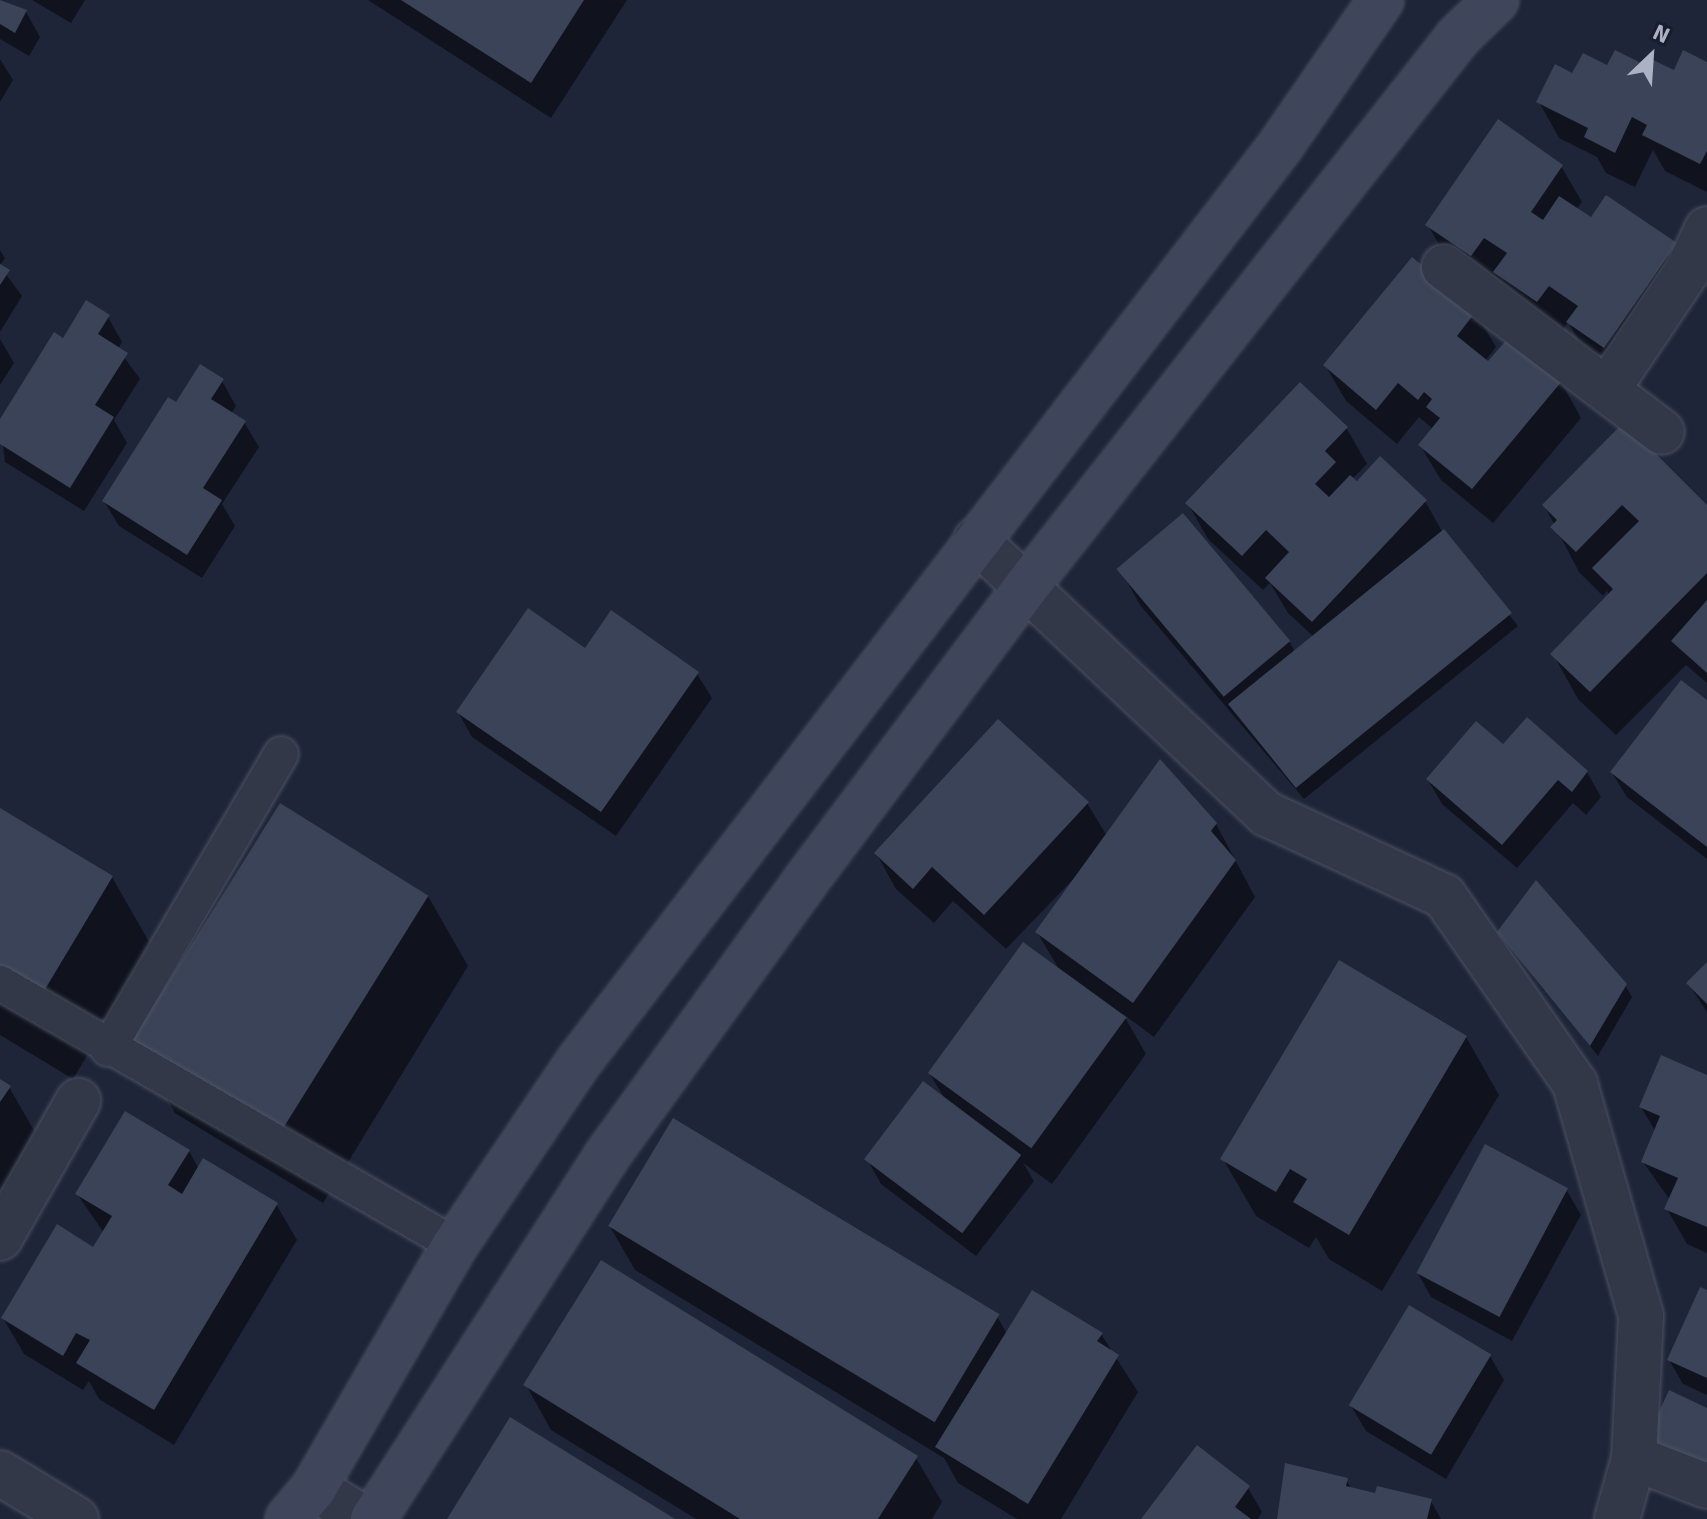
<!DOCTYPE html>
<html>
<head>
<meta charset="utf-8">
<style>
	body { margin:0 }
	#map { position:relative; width:1707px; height:1519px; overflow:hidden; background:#1e2538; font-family:Signika,sans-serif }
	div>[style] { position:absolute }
	.shadow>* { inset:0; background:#0007 }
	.building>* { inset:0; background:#3a4358; transform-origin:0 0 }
	.roads { filter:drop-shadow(0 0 2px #4c5263) drop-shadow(0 0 2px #4c5263) }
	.lane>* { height:34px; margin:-17px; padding:0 17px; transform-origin:17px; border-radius:17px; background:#323848 }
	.street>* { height:44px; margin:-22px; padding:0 22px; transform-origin:22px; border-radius:22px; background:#323848 }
	.secondary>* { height:44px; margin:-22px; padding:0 22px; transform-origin:22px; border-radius:22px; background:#3f465c }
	span { translate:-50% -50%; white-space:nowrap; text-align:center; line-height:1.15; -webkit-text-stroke:6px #171d2c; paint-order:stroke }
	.north { position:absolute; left:1611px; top:16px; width:80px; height:80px; -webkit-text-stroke:6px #171d2c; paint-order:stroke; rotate:25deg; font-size:22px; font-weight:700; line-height:32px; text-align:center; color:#abb2c5 }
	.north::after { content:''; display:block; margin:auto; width:28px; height:36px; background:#abb2c5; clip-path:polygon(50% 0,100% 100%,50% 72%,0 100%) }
</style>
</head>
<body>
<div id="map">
	<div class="shadow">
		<i style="clip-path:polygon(0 0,26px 12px,40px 37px,29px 56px,0 39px)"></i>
		<i style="clip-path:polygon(32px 0,85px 0,71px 23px)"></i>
		<i style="clip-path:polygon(368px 0,627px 0,551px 118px)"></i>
		<i style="clip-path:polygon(0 59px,13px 80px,0 102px)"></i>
		<i style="clip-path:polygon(1707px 64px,1707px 192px,1665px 171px,1653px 150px,1635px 187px,1606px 173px,1597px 157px,1559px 138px,1539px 102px,1573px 76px,1608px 68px,1675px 73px)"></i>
		<i style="clip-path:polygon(1561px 166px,1582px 202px,1576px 210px,1591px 220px,1675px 244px,1696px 280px,1625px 382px,1589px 358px,1568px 322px,1558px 337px,1516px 308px,1500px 280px,1492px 291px,1448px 261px,1428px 225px)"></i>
		<i style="clip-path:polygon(0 250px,5px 258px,0 265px)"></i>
		<i style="clip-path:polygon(0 266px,22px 296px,0 332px)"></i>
		<i style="clip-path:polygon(1475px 312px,1496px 347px,1485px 361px,1561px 382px,1581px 418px,1493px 523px,1441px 480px,1420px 445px,1433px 429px,1419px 417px,1397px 444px,1346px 401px,1325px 365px)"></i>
		<i style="clip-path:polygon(108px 317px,122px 342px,118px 349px,140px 379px,114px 420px,127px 443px,84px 511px,5px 462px,0 422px,63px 341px)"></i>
		<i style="clip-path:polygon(0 339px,14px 363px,0 385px)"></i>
		<i style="clip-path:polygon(222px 381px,236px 406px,231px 414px,244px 422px,259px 447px,222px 504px,235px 526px,202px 578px,119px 526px,104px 501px,177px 405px)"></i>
		<i style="clip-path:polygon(1300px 385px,1347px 429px,1367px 464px,1352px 479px,1425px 501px,1443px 533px,1518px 626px,1304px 799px,1140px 605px,1120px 569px,1289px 641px,1295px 652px,1314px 637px,1288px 613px,1270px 583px,1263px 590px,1208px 539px,1188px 504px)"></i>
		<i style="clip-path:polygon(1624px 425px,1707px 508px,1707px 683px,1686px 665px,1616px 735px,1578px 699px,1553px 654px,1610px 596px,1607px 591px,1603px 596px,1579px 572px,1544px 505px)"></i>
		<i style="clip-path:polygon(586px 650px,697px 674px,712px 698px,616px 836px,472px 737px,458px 712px)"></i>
		<i style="clip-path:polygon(1707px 702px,1707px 859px,1627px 797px,1612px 773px)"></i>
		<i style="clip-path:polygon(1503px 747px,1587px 772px,1601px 797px,1586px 815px,1573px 803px,1517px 868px,1442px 804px,1428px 780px)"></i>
		<i style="clip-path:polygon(1087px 803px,1107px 836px,1216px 824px,1255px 897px,1154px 1037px,1123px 1014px,1146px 1054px,1052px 1184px,1023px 1163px,1034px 1181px,976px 1256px,881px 1184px,867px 1159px,945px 1099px,929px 1073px,1060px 971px,1037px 932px,1082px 870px,1006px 949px,953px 901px,934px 923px,896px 889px,876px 853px)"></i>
		<i style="clip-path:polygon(0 810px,112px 877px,152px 947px,73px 1079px,0 1035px)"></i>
		<i style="clip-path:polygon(428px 896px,468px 966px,323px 1203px,175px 1113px,135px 1043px)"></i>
		<i style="clip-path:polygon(1500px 932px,1625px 985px,1632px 997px,1598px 1056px)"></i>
		<i style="clip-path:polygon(1707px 965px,1707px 1012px,1688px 983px)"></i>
		<i style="clip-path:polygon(1466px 1037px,1499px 1095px,1382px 1291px,1329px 1259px,1316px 1237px,1309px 1248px,1256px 1216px,1223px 1159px)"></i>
		<i style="clip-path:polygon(1707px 1077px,1707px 1253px,1687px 1244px,1667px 1209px,1670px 1200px,1643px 1162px,1656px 1132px,1641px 1107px)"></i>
		<i style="clip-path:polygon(0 1081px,9px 1087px,47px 1153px,0 1225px)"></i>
		<i style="clip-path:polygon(189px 1151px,199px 1169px,276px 1204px,297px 1240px,174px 1445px,99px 1399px,89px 1381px,83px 1390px,24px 1354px,3px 1318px,94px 1249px,104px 1233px,77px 1194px)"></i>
		<i style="clip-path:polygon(1567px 1191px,1581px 1215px,1512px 1341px,1431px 1297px,1417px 1272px)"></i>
		<i style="clip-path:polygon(609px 1225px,998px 1318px,1007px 1334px,1101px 1334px,1138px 1392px,1061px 1519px,1017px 1519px,958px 1483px,944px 1458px,635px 1270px)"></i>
		<i style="clip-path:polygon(1707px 1292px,1707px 1395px,1683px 1384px,1669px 1360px)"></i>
		<i style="clip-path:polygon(1490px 1356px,1504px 1380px,1446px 1479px,1366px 1431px,1351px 1406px)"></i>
		<i style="clip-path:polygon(526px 1385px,916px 1458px,942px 1502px,932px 1519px,696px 1519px,551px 1430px)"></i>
		<i style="clip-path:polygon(1346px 1480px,1352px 1490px,1431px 1501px,1441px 1519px,1277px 1519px)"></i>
		<i style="clip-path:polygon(1248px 1488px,1262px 1512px,1258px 1519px,1143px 1519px)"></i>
	</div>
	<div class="building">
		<i style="clip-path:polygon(0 0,27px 10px,15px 33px,0 24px)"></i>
		<i style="clip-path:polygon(401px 0,584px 0,531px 83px)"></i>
		<i style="clip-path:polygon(1615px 50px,1643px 64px,1647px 57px,1674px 70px,1683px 50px,1707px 62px,1707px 151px,1700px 164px,1642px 135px,1647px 125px,1632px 117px,1615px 153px,1584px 137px,1588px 128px,1536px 102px,1555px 64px,1572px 73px,1583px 53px,1607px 65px)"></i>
		<i style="clip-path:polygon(1498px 119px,1563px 165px,1531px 212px,1543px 220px,1559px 196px,1591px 217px,1606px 195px,1677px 243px,1604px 348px,1566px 322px,1578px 306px,1549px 286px,1537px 302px,1493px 272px,1507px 253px,1484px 238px,1471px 256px,1425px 225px)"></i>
		<i style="clip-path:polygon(1412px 257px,1477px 310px,1457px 336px,1488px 361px,1509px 337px,1562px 381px,1472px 489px,1418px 445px,1440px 418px,1426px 407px,1432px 399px,1424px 392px,1418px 400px,1398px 383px,1376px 410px,1323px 365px)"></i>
		<i style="clip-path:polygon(0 264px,10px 270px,0 285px)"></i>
		<i style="clip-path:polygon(86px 300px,110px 315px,98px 334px,128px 353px,95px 405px,114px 417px,70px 488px,0 444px,0 419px,54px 332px,63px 338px)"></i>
		<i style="clip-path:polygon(200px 364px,224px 379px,211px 399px,246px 421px,203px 488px,222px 500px,187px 555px,102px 501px,168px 397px,176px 402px)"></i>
		<i style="clip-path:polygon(1300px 382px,1348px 427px,1325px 451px,1336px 462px,1315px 484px,1329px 497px,1350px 475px,1357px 481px,1380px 456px,1427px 500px,1312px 622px,1265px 578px,1289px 552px,1266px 530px,1242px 556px,1185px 503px)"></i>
		<i style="clip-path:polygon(1624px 422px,1707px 505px,1707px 573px,1590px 692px,1550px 654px,1613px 589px,1592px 568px,1639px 521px,1622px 505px,1576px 552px,1550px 527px,1557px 520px,1542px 505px)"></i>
		<i style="left:1183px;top:513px;width:167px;height:87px;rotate:50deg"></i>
		<i style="left:1444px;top:529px;width:108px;height:278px;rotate:51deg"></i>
		<i style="clip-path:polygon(1707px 600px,1707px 673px,1671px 641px)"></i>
		<i style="clip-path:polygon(528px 608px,585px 648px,611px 610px,699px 672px,601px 812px,456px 712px)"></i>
		<i style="clip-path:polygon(1681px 680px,1707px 700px,1707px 847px,1610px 772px)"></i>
		<i style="clip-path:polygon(1527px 717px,1588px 771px,1572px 792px,1558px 780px,1502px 845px,1426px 779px,1476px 721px,1503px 744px)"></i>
		<i style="clip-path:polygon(998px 719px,1089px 802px,984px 915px,932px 867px,913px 889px,874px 853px)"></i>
		<i style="clip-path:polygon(1160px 759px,1217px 823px,1211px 831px,1236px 860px,1133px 1003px,1035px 932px)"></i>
		<i style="left:280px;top:803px;width:175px;height:281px;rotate:32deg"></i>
		<i style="clip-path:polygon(0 808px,113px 876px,32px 1011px,0 991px)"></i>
		<i style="clip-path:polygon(1536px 880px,1627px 984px,1590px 1046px,1497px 932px)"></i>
		<i style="left:1023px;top:942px;width:128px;height:162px;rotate:36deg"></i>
		<i style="clip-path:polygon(1339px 960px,1467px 1036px,1349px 1235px,1293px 1202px,1307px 1179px,1290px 1169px,1276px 1192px,1220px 1159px)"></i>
		<i style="clip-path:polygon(1707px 962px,1707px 1004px,1686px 983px)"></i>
		<i style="clip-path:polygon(1661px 1055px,1707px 1075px,1707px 1227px,1664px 1209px,1678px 1178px,1641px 1162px,1660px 1116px,1639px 1107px)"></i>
		<i style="clip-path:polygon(0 1079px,11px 1086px,0 1102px)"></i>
		<i style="left:923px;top:1081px;width:123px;height:98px;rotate:37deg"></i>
		<i style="clip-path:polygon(125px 1111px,190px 1150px,168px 1185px,182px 1194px,203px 1158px,278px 1203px,154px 1410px,76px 1363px,90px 1340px,76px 1333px,63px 1356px,1px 1318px,57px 1224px,93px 1247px,112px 1216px,75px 1194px)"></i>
		<i style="left:673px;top:1118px;width:381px;height:126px;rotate:31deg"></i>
		<i style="left:1485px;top:1144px;width:94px;height:146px;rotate:28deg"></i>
		<i style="clip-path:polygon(601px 1260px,918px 1456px,878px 1519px,740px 1519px,523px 1385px)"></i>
		<i style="clip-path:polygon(1700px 1287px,1707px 1290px,1707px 1378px,1667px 1360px)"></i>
		<i style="clip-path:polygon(1032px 1290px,1103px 1333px,1097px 1341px,1119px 1355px,1028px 1504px,935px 1447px)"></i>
		<i style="left:1409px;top:1305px;width:96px;height:117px;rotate:31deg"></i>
		<i style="clip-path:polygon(1669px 1390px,1707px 1408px,1707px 1466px,1647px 1438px)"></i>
		<i style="clip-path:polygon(510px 1417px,675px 1519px,447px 1519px)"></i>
		<i style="clip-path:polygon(1197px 1445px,1250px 1486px,1235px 1507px,1251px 1519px,1141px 1519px)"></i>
		<i style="clip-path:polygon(1285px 1463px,1348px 1478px,1346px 1486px,1375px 1493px,1377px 1486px,1432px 1499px,1427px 1519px,1277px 1519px)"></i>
	</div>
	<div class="roads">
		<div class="lane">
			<i style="left:0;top:983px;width:525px;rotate:29.93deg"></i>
			<i style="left:108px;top:1049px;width:342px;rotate:-59.6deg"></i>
		</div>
		<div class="street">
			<i style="left:1444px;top:267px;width:273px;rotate:37.1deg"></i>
			<i style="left:1607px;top:390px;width:145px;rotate:-56deg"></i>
			<i style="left:1688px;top:270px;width:45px;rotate:-65.1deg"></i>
			<i style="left:976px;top:540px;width:400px;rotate:43.3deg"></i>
			<i style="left:1267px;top:814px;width:195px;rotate:24.9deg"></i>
			<i style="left:1444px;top:896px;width:229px;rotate:55.1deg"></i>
			<i style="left:1575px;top:1084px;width:241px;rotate:74.1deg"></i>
			<i style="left:1641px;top:1316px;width:142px;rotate:92.8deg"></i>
			<i style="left:1634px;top:1458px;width:78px;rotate:21deg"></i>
			<i style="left:0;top:1238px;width:158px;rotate:-60.3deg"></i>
			<i style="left:0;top:1473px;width:89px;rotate:31.2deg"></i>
			<i style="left:314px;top:1488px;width:60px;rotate:31.3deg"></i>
			<i style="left:1617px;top:1519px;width:63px;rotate:-74.4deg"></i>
		</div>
		<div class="secondary">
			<i style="left:288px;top:1519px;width:40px;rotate:-50deg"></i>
			<i style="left:314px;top:1488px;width:281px;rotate:-59.9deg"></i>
			<i style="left:455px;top:1245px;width:223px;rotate:-56deg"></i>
			<i style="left:580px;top:1060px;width:1153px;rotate:-52.54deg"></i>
			<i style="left:1281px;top:145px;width:176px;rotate:-55.4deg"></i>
			<i style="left:373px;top:1519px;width:431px;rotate:-57.2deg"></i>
			<i style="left:606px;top:1157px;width:338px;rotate:-54.1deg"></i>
			<i style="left:804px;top:883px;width:370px;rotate:-53.1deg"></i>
			<i style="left:1026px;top:587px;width:699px;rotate:-51.85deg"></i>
			<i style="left:1458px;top:37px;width:53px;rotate:-44.2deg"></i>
		</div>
	</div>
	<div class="north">N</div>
</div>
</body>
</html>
